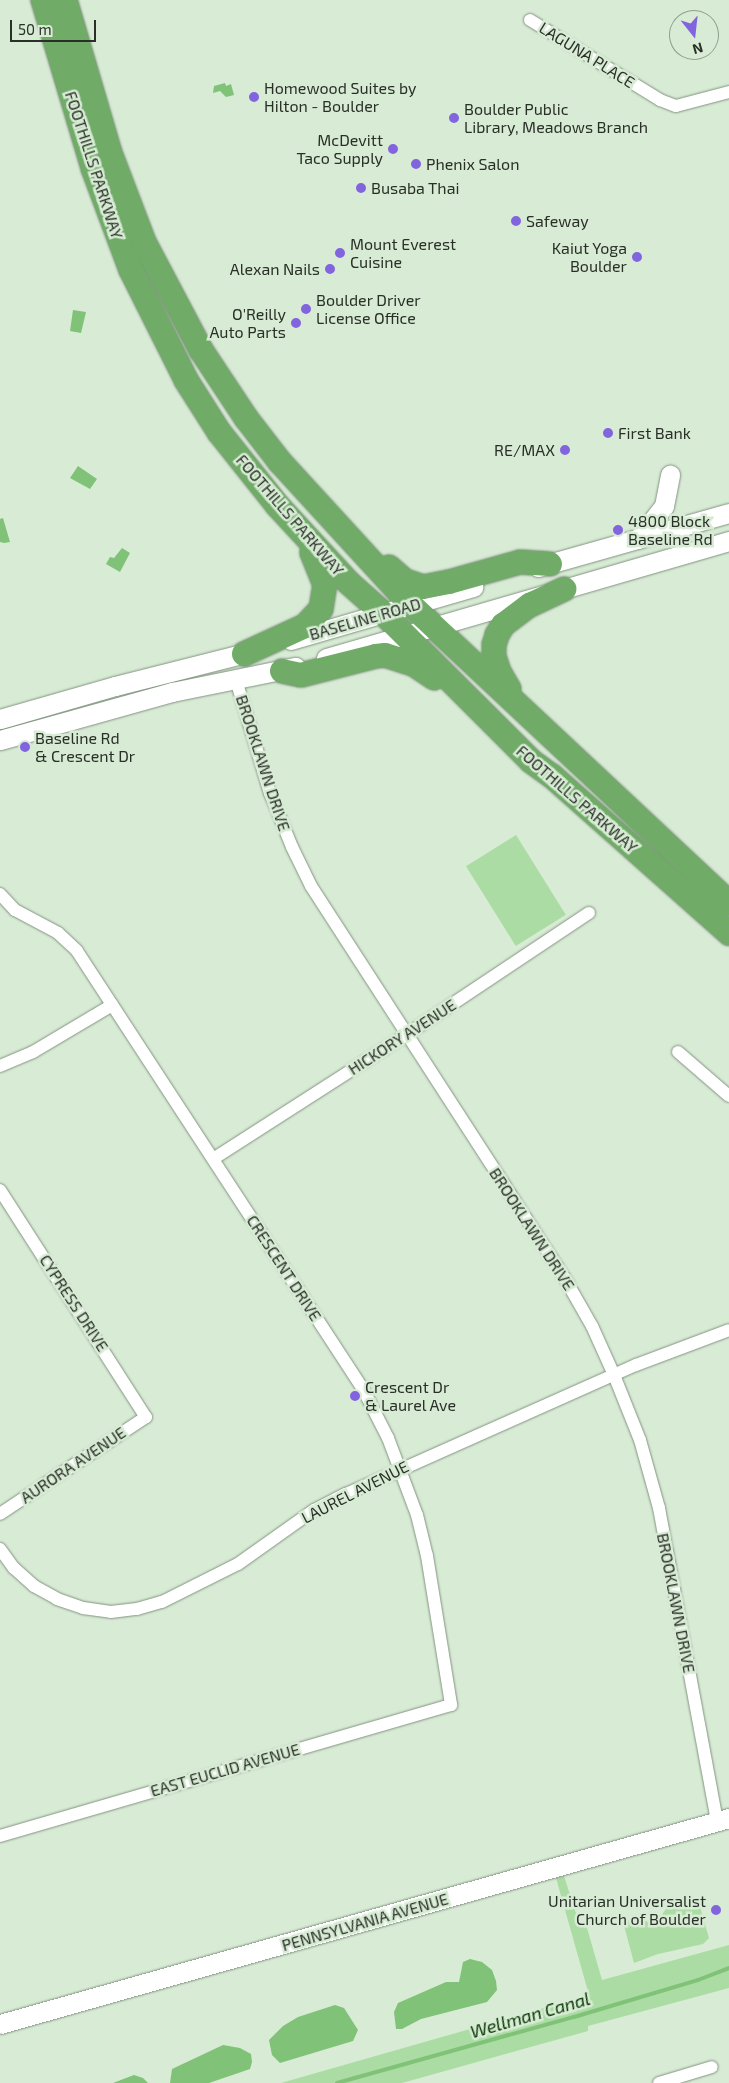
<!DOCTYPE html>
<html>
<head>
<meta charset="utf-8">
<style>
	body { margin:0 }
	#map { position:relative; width:729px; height:2083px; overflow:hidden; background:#d8ebd5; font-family:"Exo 2",sans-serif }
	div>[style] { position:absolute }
	.green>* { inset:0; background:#abdca4; transform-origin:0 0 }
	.water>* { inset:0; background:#80c278 }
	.stream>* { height:4px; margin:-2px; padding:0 2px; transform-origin:2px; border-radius:2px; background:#80c278 }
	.roads { filter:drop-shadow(0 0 1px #829480) drop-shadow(0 0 1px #829480) }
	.street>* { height:12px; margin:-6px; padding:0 6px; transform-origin:6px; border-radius:6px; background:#fff }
	.secondary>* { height:19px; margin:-9.5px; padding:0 9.5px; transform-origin:9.5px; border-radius:9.5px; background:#fff }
	.highway>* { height:24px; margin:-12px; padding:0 12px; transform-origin:12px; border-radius:12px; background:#70ab68 }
	.dots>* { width:14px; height:14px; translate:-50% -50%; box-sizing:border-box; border:2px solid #d8ebd5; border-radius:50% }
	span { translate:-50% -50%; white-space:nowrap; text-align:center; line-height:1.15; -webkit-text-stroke:5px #d8ebd5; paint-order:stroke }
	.street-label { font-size:16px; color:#293027 }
	.poi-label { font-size:16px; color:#293027 }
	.left { translate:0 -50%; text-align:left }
	.right { translate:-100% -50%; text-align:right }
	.water-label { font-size:18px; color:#063502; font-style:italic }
	.north { position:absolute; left:669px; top:10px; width:50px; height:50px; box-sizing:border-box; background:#d8ebd5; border:1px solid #92a08f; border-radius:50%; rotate:164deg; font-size:14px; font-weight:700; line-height:20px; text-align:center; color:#293027 }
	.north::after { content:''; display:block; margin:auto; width:18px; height:22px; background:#8364df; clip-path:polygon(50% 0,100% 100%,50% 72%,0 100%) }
	.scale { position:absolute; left:10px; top:20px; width:86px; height:22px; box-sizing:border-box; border:2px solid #293027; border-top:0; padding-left:6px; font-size:15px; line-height:18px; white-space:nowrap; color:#293027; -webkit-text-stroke:4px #d8ebd5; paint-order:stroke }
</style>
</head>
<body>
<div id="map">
	<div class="green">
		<i style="left:516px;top:835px;width:94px;height:59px;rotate:58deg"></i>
		<i style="clip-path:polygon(564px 1876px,579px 1923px,585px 1921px,602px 1980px,729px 1945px,729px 1988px,588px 2026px,588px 2031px,402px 2083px,281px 2083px,589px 1995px,556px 1878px)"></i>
		<i style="clip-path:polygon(691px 1897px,698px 1900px,709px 1938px,703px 1944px,658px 1954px,634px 1963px,623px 1922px,637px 1918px,651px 1923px,658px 1921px,669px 1904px)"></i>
	</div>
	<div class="water">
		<i style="clip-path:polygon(225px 83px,226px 86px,231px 84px,234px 95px,226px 97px,220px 91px,213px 93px,214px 86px)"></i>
		<i style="clip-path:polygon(73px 310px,86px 312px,81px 333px,70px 331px)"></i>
		<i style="clip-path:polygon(78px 466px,97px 479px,90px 489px,70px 478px)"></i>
		<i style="clip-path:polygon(3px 518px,10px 542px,4px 543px,0 542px,0 519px)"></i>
		<i style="clip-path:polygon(122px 548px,130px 553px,120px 572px,106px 564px,110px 557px,114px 558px)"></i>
		<i style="clip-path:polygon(470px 1959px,482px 1962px,492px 1970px,496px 1981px,497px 1990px,487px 2002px,421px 2019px,402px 2029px,396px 2029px,394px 2012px,398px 2003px,446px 1982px,459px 1982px,463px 1962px)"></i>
		<i style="clip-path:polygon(335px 2005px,344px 2008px,358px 2030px,353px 2041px,280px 2063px,272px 2055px,269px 2040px,283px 2026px,298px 2017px)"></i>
		<i style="clip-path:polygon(223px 2045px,240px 2048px,251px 2054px,252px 2062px,250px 2069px,209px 2083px,170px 2083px,172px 2069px)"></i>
		<i style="clip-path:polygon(134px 2075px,143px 2078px,148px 2083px,113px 2083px)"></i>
	</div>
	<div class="stream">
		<i style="left:337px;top:2083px;width:246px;rotate:-15.6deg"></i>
		<i style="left:574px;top:2017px;width:129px;rotate:-16.6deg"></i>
		<i style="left:698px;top:1980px;width:33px;rotate:-21deg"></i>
	</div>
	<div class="roads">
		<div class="street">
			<i style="left:530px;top:20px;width:153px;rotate:31.6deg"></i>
			<i style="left:660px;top:100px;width:17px;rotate:21deg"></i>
			<i style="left:676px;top:106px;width:55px;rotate:-14.8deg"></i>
			<i style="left:236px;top:680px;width:118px;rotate:73.3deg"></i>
			<i style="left:270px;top:793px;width:58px;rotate:67.8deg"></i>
			<i style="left:292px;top:847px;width:43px;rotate:64deg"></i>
			<i style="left:311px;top:886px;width:474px;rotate:57.1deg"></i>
			<i style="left:568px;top:1284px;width:48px;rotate:60.3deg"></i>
			<i style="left:592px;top:1326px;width:54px;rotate:65.8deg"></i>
			<i style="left:614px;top:1375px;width:70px;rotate:68.2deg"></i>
			<i style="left:640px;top:1440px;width:71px;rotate:74.4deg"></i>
			<i style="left:659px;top:1508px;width:318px;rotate:79.5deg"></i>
			<i style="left:0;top:894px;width:22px;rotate:47deg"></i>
			<i style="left:15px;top:910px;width:49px;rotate:28.1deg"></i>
			<i style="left:58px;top:933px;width:26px;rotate:43deg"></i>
			<i style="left:77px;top:951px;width:523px;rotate:56.86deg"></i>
			<i style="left:363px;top:1389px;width:55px;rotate:63deg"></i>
			<i style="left:388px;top:1438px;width:82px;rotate:69.4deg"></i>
			<i style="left:417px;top:1515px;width:42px;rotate:76.3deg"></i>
			<i style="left:427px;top:1556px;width:151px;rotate:80.8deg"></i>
			<i style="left:451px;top:1705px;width:470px;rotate:163.8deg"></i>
			<i style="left:678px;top:1052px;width:67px;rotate:40.8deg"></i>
			<i style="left:0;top:1066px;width:36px;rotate:-23deg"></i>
			<i style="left:33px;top:1052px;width:92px;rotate:-30.7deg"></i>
			<i style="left:213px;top:1159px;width:229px;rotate:-32.7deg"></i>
			<i style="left:406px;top:1035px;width:220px;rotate:-33.7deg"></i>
			<i style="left:0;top:1190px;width:270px;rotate:57.3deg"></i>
			<i style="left:146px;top:1417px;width:175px;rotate:146.4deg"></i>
			<i style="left:0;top:1549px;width:24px;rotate:54deg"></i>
			<i style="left:14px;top:1568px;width:27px;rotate:42deg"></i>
			<i style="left:34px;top:1586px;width:26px;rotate:29deg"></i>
			<i style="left:57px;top:1599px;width:28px;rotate:19deg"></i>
			<i style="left:83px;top:1608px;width:28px;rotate:8deg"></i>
			<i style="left:111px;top:1612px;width:26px;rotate:-7deg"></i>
			<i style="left:137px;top:1609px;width:26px;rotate:-16deg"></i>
			<i style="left:162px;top:1602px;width:85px;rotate:-26.6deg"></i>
			<i style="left:238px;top:1564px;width:93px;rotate:-35.4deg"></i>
			<i style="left:314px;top:1510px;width:36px;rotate:-27deg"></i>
			<i style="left:346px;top:1494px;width:317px;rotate:-24deg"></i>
			<i style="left:636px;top:1365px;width:99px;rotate:-20.6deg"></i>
			<i style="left:659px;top:2083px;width:55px;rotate:-16.8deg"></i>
		</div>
		<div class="secondary">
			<i style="left:638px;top:539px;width:42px;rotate:-51.8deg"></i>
			<i style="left:664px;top:506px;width:32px;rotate:-79deg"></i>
			<i style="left:538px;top:567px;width:198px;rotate:-15.8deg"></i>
			<i style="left:291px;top:640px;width:190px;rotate:-16.2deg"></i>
			<i style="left:326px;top:658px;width:420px;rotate:-16.2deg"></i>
			<i style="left:0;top:719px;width:120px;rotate:-16deg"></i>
			<i style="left:115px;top:686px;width:146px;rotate:-14.2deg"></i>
			<i style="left:0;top:740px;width:179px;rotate:-15.6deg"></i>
			<i style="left:172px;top:692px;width:126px;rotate:-11.5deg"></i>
			<i style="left:0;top:2024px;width:758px;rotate:-15.78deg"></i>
		</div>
		<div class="highway">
			<i style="left:43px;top:0;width:175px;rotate:73.4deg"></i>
			<i style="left:93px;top:168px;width:109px;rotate:69.6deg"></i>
			<i style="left:131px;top:270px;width:123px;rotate:63.4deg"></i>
			<i style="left:186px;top:380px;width:62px;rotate:57.6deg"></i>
			<i style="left:219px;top:432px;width:93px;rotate:51.5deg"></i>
			<i style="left:277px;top:505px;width:106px;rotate:47.3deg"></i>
			<i style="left:349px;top:583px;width:47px;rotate:41.5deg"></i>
			<i style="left:384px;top:614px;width:208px;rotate:45deg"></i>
			<i style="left:531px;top:761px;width:26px;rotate:36deg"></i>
			<i style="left:552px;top:776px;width:237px;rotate:41.6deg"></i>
			<i style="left:65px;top:0;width:159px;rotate:73.6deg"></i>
			<i style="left:110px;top:153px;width:95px;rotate:69.1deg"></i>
			<i style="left:144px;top:242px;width:122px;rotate:62.2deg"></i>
			<i style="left:201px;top:350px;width:82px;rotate:56.5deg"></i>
			<i style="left:246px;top:418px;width:56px;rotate:52.3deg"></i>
			<i style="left:280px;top:462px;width:194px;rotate:47.5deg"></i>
			<i style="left:411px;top:605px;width:436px;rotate:43.1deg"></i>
			<i style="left:389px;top:567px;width:21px;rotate:41deg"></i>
			<i style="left:405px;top:581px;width:19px;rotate:18deg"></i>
			<i style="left:423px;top:587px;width:26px;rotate:-11deg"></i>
			<i style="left:449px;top:582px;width:74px;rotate:-15.7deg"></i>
			<i style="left:520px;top:562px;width:30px;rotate:4deg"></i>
			<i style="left:244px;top:654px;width:67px;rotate:-24.7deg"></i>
			<i style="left:305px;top:626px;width:23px;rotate:-47deg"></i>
			<i style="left:321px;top:609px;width:24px;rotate:-81deg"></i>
			<i style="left:325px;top:585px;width:35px;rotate:-112deg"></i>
			<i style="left:282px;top:671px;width:19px;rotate:12deg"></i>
			<i style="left:301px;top:675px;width:77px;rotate:-14.2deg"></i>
			<i style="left:376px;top:656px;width:9px;rotate:-6deg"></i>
			<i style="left:385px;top:655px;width:32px;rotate:18deg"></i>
			<i style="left:415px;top:665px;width:23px;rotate:34deg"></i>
			<i style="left:509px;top:689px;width:20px;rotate:-120deg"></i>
			<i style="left:499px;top:672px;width:16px;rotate:-108deg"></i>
			<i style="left:494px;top:657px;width:12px;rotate:-90deg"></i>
			<i style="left:494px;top:645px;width:10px;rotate:-73deg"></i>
			<i style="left:497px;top:635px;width:12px;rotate:-59deg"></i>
			<i style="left:503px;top:625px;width:34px;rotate:-37deg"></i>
			<i style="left:530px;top:605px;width:38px;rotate:-25deg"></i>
		</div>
	</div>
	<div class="dots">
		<i style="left:254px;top:97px;background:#8364df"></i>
		<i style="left:454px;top:118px;background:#8364df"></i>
		<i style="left:393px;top:149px;background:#8364df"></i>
		<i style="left:416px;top:164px;background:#8364df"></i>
		<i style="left:361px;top:188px;background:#8364df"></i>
		<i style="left:516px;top:221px;background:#8364df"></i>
		<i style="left:340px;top:253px;background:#8364df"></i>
		<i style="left:637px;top:257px;background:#8364df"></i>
		<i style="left:330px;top:269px;background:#8364df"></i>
		<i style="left:306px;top:309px;background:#8364df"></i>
		<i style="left:296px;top:323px;background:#8364df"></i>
		<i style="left:608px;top:433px;background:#8364df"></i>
		<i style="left:565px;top:450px;background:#8364df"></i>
		<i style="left:618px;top:530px;background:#8364df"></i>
		<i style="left:25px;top:747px;background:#8364df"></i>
		<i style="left:355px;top:1396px;background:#8364df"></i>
		<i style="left:716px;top:1910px;background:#8364df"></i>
	</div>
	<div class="street-label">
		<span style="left:587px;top:55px;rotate:32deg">LAGUNA PLACE</span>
		<span style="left:94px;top:165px;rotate:72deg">FOOTHILLS PARKWAY</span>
		<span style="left:290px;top:515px;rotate:49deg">FOOTHILLS PARKWAY</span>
		<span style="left:365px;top:619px;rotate:-16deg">BASELINE ROAD</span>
		<span style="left:263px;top:763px;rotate:72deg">BROOKLAWN DRIVE</span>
		<span style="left:577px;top:799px;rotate:41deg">FOOTHILLS PARKWAY</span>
		<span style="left:402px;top:1037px;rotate:-33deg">HICKORY AVENUE</span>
		<span style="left:532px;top:1229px;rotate:57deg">BROOKLAWN DRIVE</span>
		<span style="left:284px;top:1268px;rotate:57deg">CRESCENT DRIVE</span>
		<span style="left:74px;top:1303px;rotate:57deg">CYPRESS DRIVE</span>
		<span style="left:73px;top:1465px;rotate:-34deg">AURORA AVENUE</span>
		<span style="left:355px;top:1492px;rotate:-27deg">LAUREL AVENUE</span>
		<span style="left:676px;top:1603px;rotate:79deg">BROOKLAWN DRIVE</span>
		<span style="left:225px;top:1770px;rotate:-16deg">EAST EUCLID AVENUE</span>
		<span style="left:365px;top:1922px;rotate:-16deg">PENNSYLVANIA AVENUE</span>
	</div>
	<div class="poi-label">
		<span class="left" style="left:264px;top:97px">Homewood Suites by<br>Hilton - Boulder</span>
		<span class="left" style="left:464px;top:118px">Boulder Public<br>Library, Meadows Branch</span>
		<span class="right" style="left:383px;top:149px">McDevitt<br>Taco Supply</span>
		<span class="left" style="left:426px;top:164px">Phenix Salon</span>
		<span class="left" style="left:371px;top:188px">Busaba Thai</span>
		<span class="left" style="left:526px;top:221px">Safeway</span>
		<span class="left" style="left:350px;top:253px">Mount Everest<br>Cuisine</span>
		<span class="right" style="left:627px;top:257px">Kaiut Yoga<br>Boulder</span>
		<span class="right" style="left:320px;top:269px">Alexan Nails</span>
		<span class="left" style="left:316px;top:309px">Boulder Driver<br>License Office</span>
		<span class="right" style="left:286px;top:323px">O'Reilly<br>Auto Parts</span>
		<span class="left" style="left:618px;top:433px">First Bank</span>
		<span class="right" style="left:555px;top:450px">RE/MAX</span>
		<span class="left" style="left:628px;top:530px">4800 Block<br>Baseline Rd</span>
		<span class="left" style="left:35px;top:747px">Baseline Rd<br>&amp; Crescent Dr</span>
		<span class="left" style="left:365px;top:1396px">Crescent Dr<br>&amp; Laurel Ave</span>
		<span class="right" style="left:706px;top:1910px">Unitarian Universalist<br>Church of Boulder</span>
	</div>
	<div class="water-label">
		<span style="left:530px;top:2015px;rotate:-16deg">Wellman Canal</span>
	</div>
	<div class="north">N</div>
	<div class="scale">50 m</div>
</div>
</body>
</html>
